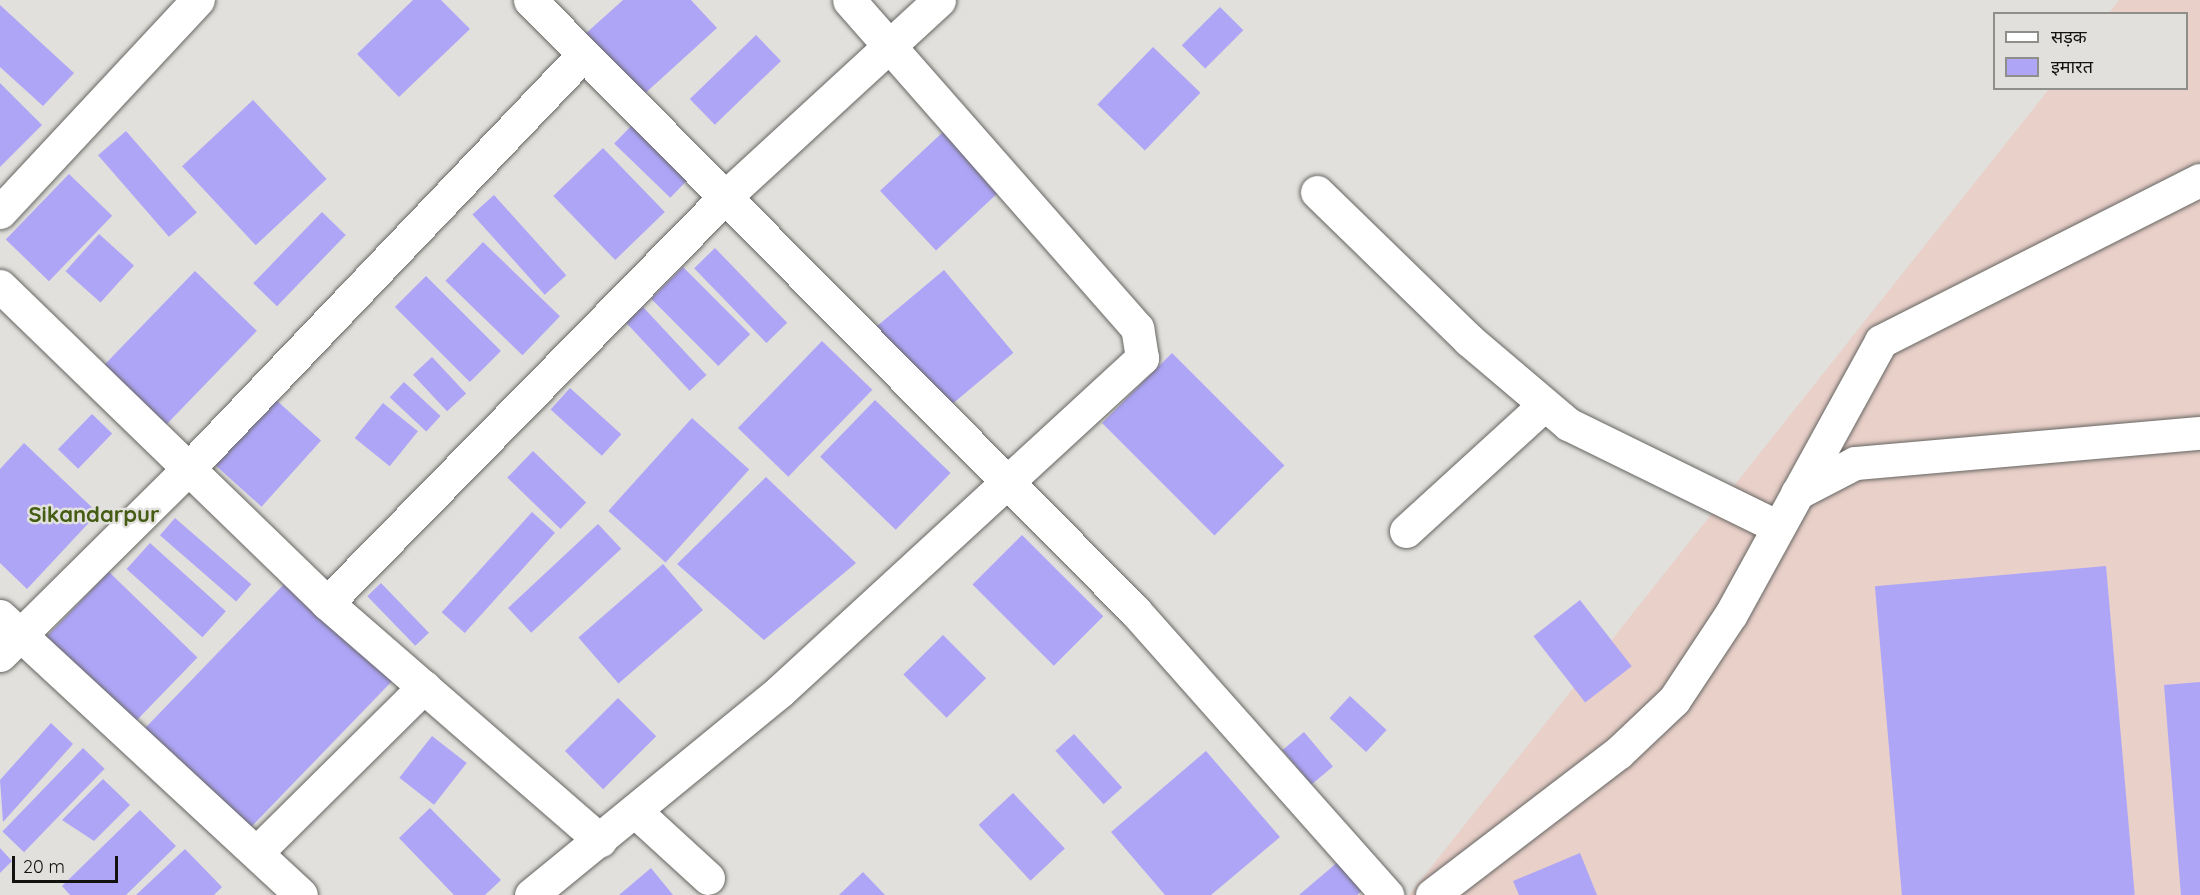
<!DOCTYPE html>
<html>
<head>
<meta charset="utf-8">
<style>
	body { margin:0 }
	#map { position:relative; width:2200px; height:895px; overflow:hidden; background:#e1e0dc; font-family:Quicksand,"Noto Sans Devanagari",sans-serif }
	div>[style] { position:absolute }
	.commercial>* { inset:0; background:#e9d0c9 }
	.building>* { inset:0; background:#aea5f7; transform-origin:0 0 }
	.roads { filter:drop-shadow(0 0 2px #666562) drop-shadow(0 0 2px #666562) }
	.minor>* { height:33px; margin:-16.5px; padding:0 16.5px; transform-origin:16.5px; border-radius:16.5px; background:#fff }
	span { translate:-50% -50%; white-space:nowrap; text-align:center; line-height:1.15; -webkit-text-stroke:5px #e1e0dc; paint-order:stroke }
	.quarter-label { font-size:22px; color:#455c14; font-weight:700 }
	.legend { position:absolute; left:1993px; top:12px; width:195px; height:78px; box-sizing:border-box; background:#e1e0dc; border:2px solid #8e8e8b; margin:0; padding:8px 10px; list-style:none; font-size:18px; color:#121211 }
	.legend li { display:flex; align-items:center; gap:12px; height:30px }
	.legend b { width:30px; border:2px solid #8e8e8b }
	.scale { position:absolute; left:12px; top:856px; width:106px; height:27px; box-sizing:border-box; border:3px solid #121211; border-top:0; padding-left:8px; font-size:18px; line-height:21px; white-space:nowrap; color:#121211; -webkit-text-stroke:4px #e1e0dc; paint-order:stroke }
</style>
</head>
<body>
<div id="map">
	<div class="commercial">
		<i style="clip-path:polygon(2119px 0,2200px 0,2200px 895px,1409px 895px,2049px 89px,2186px 88px,2186px 14px,2109px 13px)"></i>
	</div>
	<div class="building">
		<i style="clip-path:polygon(413px 0,441px 0,470px 29px,399px 97px,357px 54px)"></i>
		<i style="clip-path:polygon(623px 0,691px 0,717px 28px,641px 97px,584px 35px)"></i>
		<i style="clip-path:polygon(0 5px,74px 73px,43px 106px,0 67px)"></i>
		<i style="left:1220px;top:7px;width:33px;height:54px;rotate:45deg"></i>
		<i style="left:756px;top:35px;width:36px;height:92px;rotate:46deg"></i>
		<i style="left:1153px;top:47px;width:66px;height:80px;rotate:44deg"></i>
		<i style="clip-path:polygon(0 83px,42px 125px,0 167px)"></i>
		<i style="left:253px;top:100px;width:108px;height:97px;rotate:47deg"></i>
		<i style="left:635px;top:122px;width:78px;height:30px;rotate:44deg"></i>
		<i style="left:126px;top:131px;width:108px;height:37px;rotate:49deg"></i>
		<i style="left:943px;top:132px;width:82px;height:86px;rotate:47deg"></i>
		<i style="left:603px;top:148px;width:89px;height:69px;rotate:46deg"></i>
		<i style="left:69px;top:174px;width:60px;height:91px;rotate:44deg"></i>
		<i style="left:494px;top:195px;width:108px;height:29px;rotate:48deg"></i>
		<i style="left:322px;top:212px;width:33px;height:99px;rotate:44deg"></i>
		<i style="left:99px;top:234px;width:47px;height:50px;rotate:42deg"></i>
		<i style="left:483px;top:242px;width:107px;height:54px;rotate:44deg"></i>
		<i style="left:715px;top:248px;width:104px;height:29px;rotate:46deg"></i>
		<i style="left:683px;top:267px;width:95px;height:45px;rotate:45deg"></i>
		<i style="left:944px;top:270px;width:108px;height:97px;rotate:50deg"></i>
		<i style="left:195px;top:271px;width:86px;height:140px;rotate:44deg"></i>
		<i style="left:426px;top:276px;width:106px;height:44px;rotate:45deg"></i>
		<i style="left:643px;top:307px;width:93px;height:23px;rotate:47deg"></i>
		<i style="left:822px;top:341px;width:70px;height:121px;rotate:44deg"></i>
		<i style="left:1172px;top:353px;width:159px;height:99px;rotate:45deg"></i>
		<i style="left:432px;top:357px;width:50px;height:26px;rotate:47deg"></i>
		<i style="left:404px;top:382px;width:50px;height:21px;rotate:43deg"></i>
		<i style="left:570px;top:388px;width:69px;height:29px;rotate:42deg"></i>
		<i style="left:275px;top:399px;width:62px;height:89px;rotate:42deg"></i>
		<i style="left:875px;top:400px;width:105px;height:79px;rotate:44deg"></i>
		<i style="left:383px;top:403px;width:45px;height:45px;rotate:39deg"></i>
		<i style="left:92px;top:414px;width:28px;height:49px;rotate:44deg"></i>
		<i style="left:692px;top:418px;width:77px;height:125px;rotate:42deg"></i>
		<i style="clip-path:polygon(24px 443px,98px 513px,27px 589px,0 563px,0 469px)"></i>
		<i style="left:533px;top:451px;width:74px;height:37px;rotate:44deg"></i>
		<i style="clip-path:polygon(766px 477px,856px 563px,764px 640px,677px 564px)"></i>
		<i style="left:532px;top:512px;width:31px;height:135px;rotate:42deg"></i>
		<i style="left:175px;top:518px;width:101px;height:23px;rotate:41deg"></i>
		<i style="left:598px;top:524px;width:34px;height:123px;rotate:47deg"></i>
		<i style="left:1022px;top:535px;width:115px;height:70px;rotate:45deg"></i>
		<i style="left:150px;top:543px;width:102px;height:35px;rotate:42deg"></i>
		<i style="left:663px;top:564px;width:61px;height:112px;rotate:49deg"></i>
		<i style="left:2106px;top:566px;width:330px;height:232px;rotate:85deg"></i>
		<i style="left:109px;top:572px;width:123px;height:93px;rotate:44deg"></i>
		<i style="left:291px;top:577px;width:145px;height:221px;rotate:44deg"></i>
		<i style="left:381px;top:583px;width:69px;height:19px;rotate:46deg"></i>
		<i style="left:1580px;top:600px;width:84px;height:59px;rotate:52deg"></i>
		<i style="left:943px;top:635px;width:61px;height:56px;rotate:45deg"></i>
		<i style="clip-path:polygon(2200px 682px,2200px 895px,2181px 895px,2164px 685px)"></i>
		<i style="left:1350px;top:696px;width:50px;height:30px;rotate:43deg"></i>
		<i style="left:618px;top:698px;width:54px;height:75px;rotate:45deg"></i>
		<i style="clip-path:polygon(51px 723px,73px 744px,3px 822px,0 780px)"></i>
		<i style="left:1304px;top:732px;width:45px;height:28px;rotate:50deg"></i>
		<i style="left:1074px;top:734px;width:72px;height:25px;rotate:48deg"></i>
		<i style="left:432px;top:736px;width:44px;height:53px;rotate:38deg"></i>
		<i style="left:83px;top:748px;width:30px;height:116px;rotate:44deg"></i>
		<i style="clip-path:polygon(1206px 751px,1280px 837px,1211px 895px,1165px 895px,1111px 832px)"></i>
		<i style="clip-path:polygon(103px 779px,130px 805px,94px 841px,62px 820px)"></i>
		<i style="left:1013px;top:793px;width:76px;height:47px;rotate:47deg"></i>
		<i style="clip-path:polygon(430px 808px,501px 880px,485px 895px,454px 895px,399px 838px)"></i>
		<i style="clip-path:polygon(140px 810px,176px 846px,126px 895px,70px 895px,62px 886px)"></i>
		<i style="clip-path:polygon(0 848px,12px 861px,0 873px)"></i>
		<i style="clip-path:polygon(185px 849px,222px 887px,214px 895px,136px 895px)"></i>
		<i style="clip-path:polygon(1580px 853px,1597px 895px,1519px 895px,1513px 881px)"></i>
		<i style="clip-path:polygon(1339px 861px,1363px 890px,1357px 895px,1299px 895px)"></i>
		<i style="clip-path:polygon(651px 868px,673px 895px,619px 895px)"></i>
		<i style="clip-path:polygon(863px 872px,885px 895px,839px 895px)"></i>
	</div>
	<div class="roads">
		<div class="minor">
			<i style="left:530px;top:0;width:860px;rotate:45.28deg"></i>
			<i style="left:1135px;top:611px;width:380px;rotate:48.4deg"></i>
			<i style="left:1317px;top:192px;width:212px;rotate:44.2deg"></i>
			<i style="left:1469px;top:340px;width:130px;rotate:40.3deg"></i>
			<i style="left:1568px;top:424px;width:234px;rotate:26.1deg"></i>
			<i style="left:0;top:212px;width:290px;rotate:-47deg"></i>
			<i style="left:0;top:286px;width:455px;rotate:44.1deg"></i>
			<i style="left:327px;top:603px;width:362px;rotate:41deg"></i>
			<i style="left:1797px;top:493px;width:65px;rotate:-27.3deg"></i>
			<i style="left:1855px;top:463px;width:346px;rotate:-5deg"></i>
			<i style="left:1406px;top:531px;width:187px;rotate:-42.4deg"></i>
			<i style="left:327px;top:603px;width:567px;rotate:-45.57deg"></i>
			<i style="left:724px;top:198px;width:292px;rotate:-42.6deg"></i>
			<i style="left:0;top:616px;width:410px;rotate:42.8deg"></i>
			<i style="left:0;top:655px;width:264px;rotate:-44.7deg"></i>
			<i style="left:188px;top:469px;width:572px;rotate:-46.35deg"></i>
			<i style="left:635px;top:811px;width:99px;rotate:42.5deg"></i>
			<i style="left:257px;top:852px;width:235px;rotate:-44.7deg"></i>
			<i style="left:531px;top:895px;width:322px;rotate:-39.3deg"></i>
			<i style="left:780px;top:691px;width:492px;rotate:-42.6deg"></i>
			<i style="left:1142px;top:358px;width:30px;rotate:-99deg"></i>
			<i style="left:1137px;top:328px;width:436px;rotate:-131.3deg"></i>
			<i style="left:1432px;top:895px;width:234px;rotate:-37.4deg"></i>
			<i style="left:1618px;top:753px;width:77px;rotate:-43.4deg"></i>
			<i style="left:1674px;top:700px;width:103px;rotate:-56.5deg"></i>
			<i style="left:1731px;top:614px;width:311px;rotate:-61.2deg"></i>
			<i style="left:1881px;top:341px;width:357px;rotate:-26.8deg"></i>
		</div>
	</div>
	<div class="quarter-label">
		<span style="left:94px;top:515px">Sikandarpur</span>
	</div>
	<ul class="legend">
	<li><b style="height:8px;background:#fff"></b>सड़क</li>
	<li><b style="height:16px;background:#aea5f7"></b>इमारत</li>
	</ul>
	<div class="scale">20 m</div>
</div>
</body>
</html>
